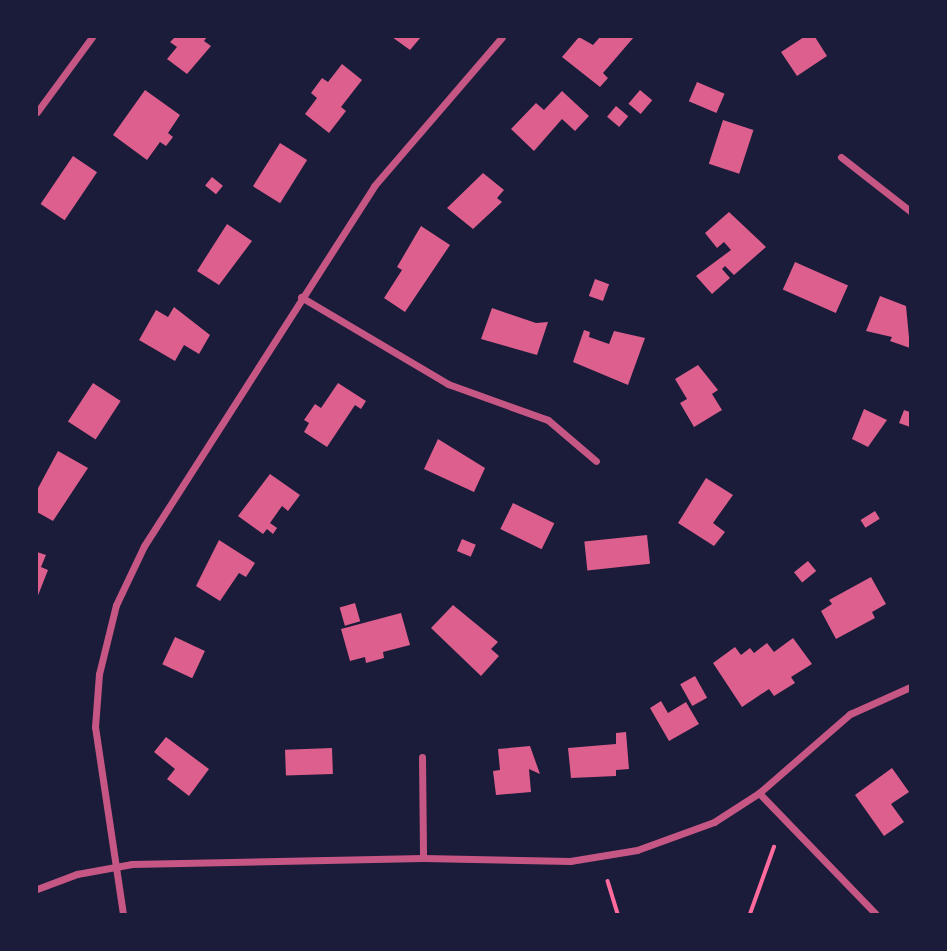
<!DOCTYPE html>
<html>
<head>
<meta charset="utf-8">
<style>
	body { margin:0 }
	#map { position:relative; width:947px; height:951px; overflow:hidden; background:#1b1b3a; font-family:"Exo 2",sans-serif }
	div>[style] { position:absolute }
	.building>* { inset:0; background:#dd5f8e; transform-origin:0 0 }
	.path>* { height:3.5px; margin:-1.75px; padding:0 1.75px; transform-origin:1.75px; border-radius:1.75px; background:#ff6b9d }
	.minor>* { height:7px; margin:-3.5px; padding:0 3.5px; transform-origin:3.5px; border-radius:3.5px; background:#c65784 }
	span { translate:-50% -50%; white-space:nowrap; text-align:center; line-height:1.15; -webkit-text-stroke:5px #1b1b3a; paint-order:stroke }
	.frame { position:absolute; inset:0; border:38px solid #1b1b3a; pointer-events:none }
</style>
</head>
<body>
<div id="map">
	<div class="building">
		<i style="clip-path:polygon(175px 37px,207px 37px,204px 41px,211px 46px,187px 74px,167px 59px,177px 47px,170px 42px)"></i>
		<i style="clip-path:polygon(392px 37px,421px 37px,410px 50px)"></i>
		<i style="clip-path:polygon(579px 37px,593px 45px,600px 37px,634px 37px,603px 73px,608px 78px,600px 87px,562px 57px)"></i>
		<i style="clip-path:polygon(804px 37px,815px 37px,827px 56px,797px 76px,781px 52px)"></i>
		<i style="clip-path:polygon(342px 64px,362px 80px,341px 107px,346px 111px,329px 133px,305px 114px,317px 98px,311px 93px,322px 78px,328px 82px)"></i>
		<i style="left:697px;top:82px;width:30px;height:21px;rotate:23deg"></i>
		<i style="clip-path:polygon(145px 90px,180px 115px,168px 133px,173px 137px,166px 146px,160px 142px,147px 160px,113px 135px)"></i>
		<i style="left:640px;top:90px;width:16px;height:18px;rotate:40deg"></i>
		<i style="clip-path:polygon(562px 91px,589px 116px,575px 131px,562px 119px,534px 151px,511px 129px,536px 103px,544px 110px)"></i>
		<i style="left:616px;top:106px;width:16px;height:14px;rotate:40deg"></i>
		<i style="left:723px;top:120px;width:32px;height:46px;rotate:18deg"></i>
		<i style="left:280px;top:143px;width:32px;height:51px;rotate:32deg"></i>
		<i style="left:73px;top:156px;width:29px;height:58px;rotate:34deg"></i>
		<i style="clip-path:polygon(483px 173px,504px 190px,497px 198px,502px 202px,473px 229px,447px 208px)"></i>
		<i style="left:212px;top:177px;width:14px;height:11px;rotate:39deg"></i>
		<i style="clip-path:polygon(729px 212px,766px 247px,734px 275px,725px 266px,722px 269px,730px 278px,712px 294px,696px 276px,731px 250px,724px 242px,717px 248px,705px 233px)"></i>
		<i style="clip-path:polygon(227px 224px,252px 241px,219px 285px,197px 271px)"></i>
		<i style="clip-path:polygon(421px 226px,450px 245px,405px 312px,384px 298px,402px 270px,397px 267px)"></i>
		<i style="left:795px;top:262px;width:58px;height:30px;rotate:24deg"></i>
		<i style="left:595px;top:279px;width:15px;height:18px;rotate:20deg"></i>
		<i style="clip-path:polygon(880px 296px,906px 306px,910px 348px,890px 341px,892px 337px,866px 331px)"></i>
		<i style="clip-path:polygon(174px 307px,210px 335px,199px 354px,184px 345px,175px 361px,139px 340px,156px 310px,168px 317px)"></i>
		<i style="clip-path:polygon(492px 308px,536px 323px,548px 322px,537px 355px,481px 339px)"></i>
		<i style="clip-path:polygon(584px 330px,590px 332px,589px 337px,609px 344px,614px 331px,645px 338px,628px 385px,573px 362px)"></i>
		<i style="clip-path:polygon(698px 365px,718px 390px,712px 394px,722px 410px,694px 427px,680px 403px,687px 399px,675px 379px)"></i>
		<i style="left:93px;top:383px;width:33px;height:46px;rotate:33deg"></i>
		<i style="clip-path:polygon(338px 383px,366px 401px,361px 409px,355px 405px,327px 447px,304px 432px,309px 423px,304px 420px,315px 404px,321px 408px)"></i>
		<i style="clip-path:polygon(864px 409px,887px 420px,868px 447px,852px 439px)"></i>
		<i style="clip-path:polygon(904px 410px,910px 412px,910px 427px,899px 423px)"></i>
		<i style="clip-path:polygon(438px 439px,485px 468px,474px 492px,424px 469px)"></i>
		<i style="clip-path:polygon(58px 451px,88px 468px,53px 521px,37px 512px,37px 490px)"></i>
		<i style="clip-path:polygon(270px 474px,300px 495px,288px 511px,282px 506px,270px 523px,277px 528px,273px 534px,267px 529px,263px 534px,238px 516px)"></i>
		<i style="clip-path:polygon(706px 478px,733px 495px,713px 523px,725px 532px,714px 546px,678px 523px)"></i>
		<i style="left:513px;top:503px;width:46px;height:29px;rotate:26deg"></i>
		<i style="left:875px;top:511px;width:9px;height:17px;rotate:58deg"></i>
		<i style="left:647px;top:535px;width:29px;height:63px;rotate:84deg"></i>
		<i style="left:462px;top:539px;width:15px;height:13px;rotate:23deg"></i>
		<i style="clip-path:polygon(219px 540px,255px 563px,246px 577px,239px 573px,220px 601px,196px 586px)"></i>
		<i style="clip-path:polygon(37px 552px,46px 555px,41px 567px,48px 570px,37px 598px)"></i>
		<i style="left:808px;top:561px;width:13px;height:18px;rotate:51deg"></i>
		<i style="clip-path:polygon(871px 577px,886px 604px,872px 612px,875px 618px,836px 639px,821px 611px,832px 604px,829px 600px)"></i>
		<i style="left:355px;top:603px;width:19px;height:16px;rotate:74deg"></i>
		<i style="clip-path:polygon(453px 605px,498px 642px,491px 649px,499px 656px,481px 676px,431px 628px)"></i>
		<i style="clip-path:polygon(401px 613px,410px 645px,383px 652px,384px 658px,366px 663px,365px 657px,350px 661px,341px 629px)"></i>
		<i style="left:175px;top:637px;width:33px;height:30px;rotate:25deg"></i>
		<i style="clip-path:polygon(793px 638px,812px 664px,791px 677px,795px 683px,774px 696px,769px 689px,742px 707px,713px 663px,735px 647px,741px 655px,750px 648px,754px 653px,767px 643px,774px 652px)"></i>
		<i style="left:695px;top:676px;width:25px;height:17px;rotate:61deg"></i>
		<i style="clip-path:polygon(661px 701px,668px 713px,686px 702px,699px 724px,669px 741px,650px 708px)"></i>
		<i style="clip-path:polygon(626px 732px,629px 769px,616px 770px,616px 776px,571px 778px,568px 748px,616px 744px,616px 733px)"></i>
		<i style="clip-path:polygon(166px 737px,209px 769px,189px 796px,167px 779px,175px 769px,154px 752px)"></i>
		<i style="clip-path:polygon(530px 746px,540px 774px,529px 769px,531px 792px,496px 795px,493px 771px,500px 770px,498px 749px)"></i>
		<i style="left:332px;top:748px;width:26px;height:47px;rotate:88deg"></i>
		<i style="clip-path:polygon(892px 768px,909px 792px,891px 804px,904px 822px,884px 836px,855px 795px)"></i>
	</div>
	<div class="path">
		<i style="left:608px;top:881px;width:34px;rotate:73deg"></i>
		<i style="left:750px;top:914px;width:71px;rotate:-70.3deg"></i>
	</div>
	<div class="minor">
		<i style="left:37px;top:112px;width:93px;rotate:-53.7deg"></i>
		<i style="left:841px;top:157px;width:88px;rotate:38deg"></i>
		<i style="left:301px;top:297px;width:171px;rotate:30.6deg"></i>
		<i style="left:448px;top:384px;width:106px;rotate:19.8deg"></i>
		<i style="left:548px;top:420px;width:63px;rotate:40.5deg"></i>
		<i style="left:422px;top:757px;width:101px;rotate:89.4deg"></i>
		<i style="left:759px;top:793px;width:168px;rotate:46deg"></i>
		<i style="left:37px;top:889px;width:43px;rotate:-20.6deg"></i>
		<i style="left:77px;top:874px;width:56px;rotate:-10.3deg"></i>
		<i style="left:132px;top:864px;width:291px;rotate:-1.2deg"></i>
		<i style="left:423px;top:858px;width:147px;rotate:1.2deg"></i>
		<i style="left:570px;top:861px;width:68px;rotate:-9.3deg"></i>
		<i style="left:637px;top:850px;width:82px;rotate:-20deg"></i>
		<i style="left:714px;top:822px;width:54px;rotate:-32.8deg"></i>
		<i style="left:759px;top:793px;width:121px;rotate:-41deg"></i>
		<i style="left:850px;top:714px;width:66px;rotate:-24.2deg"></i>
		<i style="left:123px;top:914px;width:189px;rotate:-98.5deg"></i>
		<i style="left:95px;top:727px;width:53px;rotate:-85.7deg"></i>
		<i style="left:99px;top:674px;width:71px;rotate:-76.2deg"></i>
		<i style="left:116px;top:605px;width:65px;rotate:-64.6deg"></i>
		<i style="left:144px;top:546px;width:427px;rotate:-57.4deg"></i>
		<i style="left:374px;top:186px;width:196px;rotate:-49.3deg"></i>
	</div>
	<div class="frame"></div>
</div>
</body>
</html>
